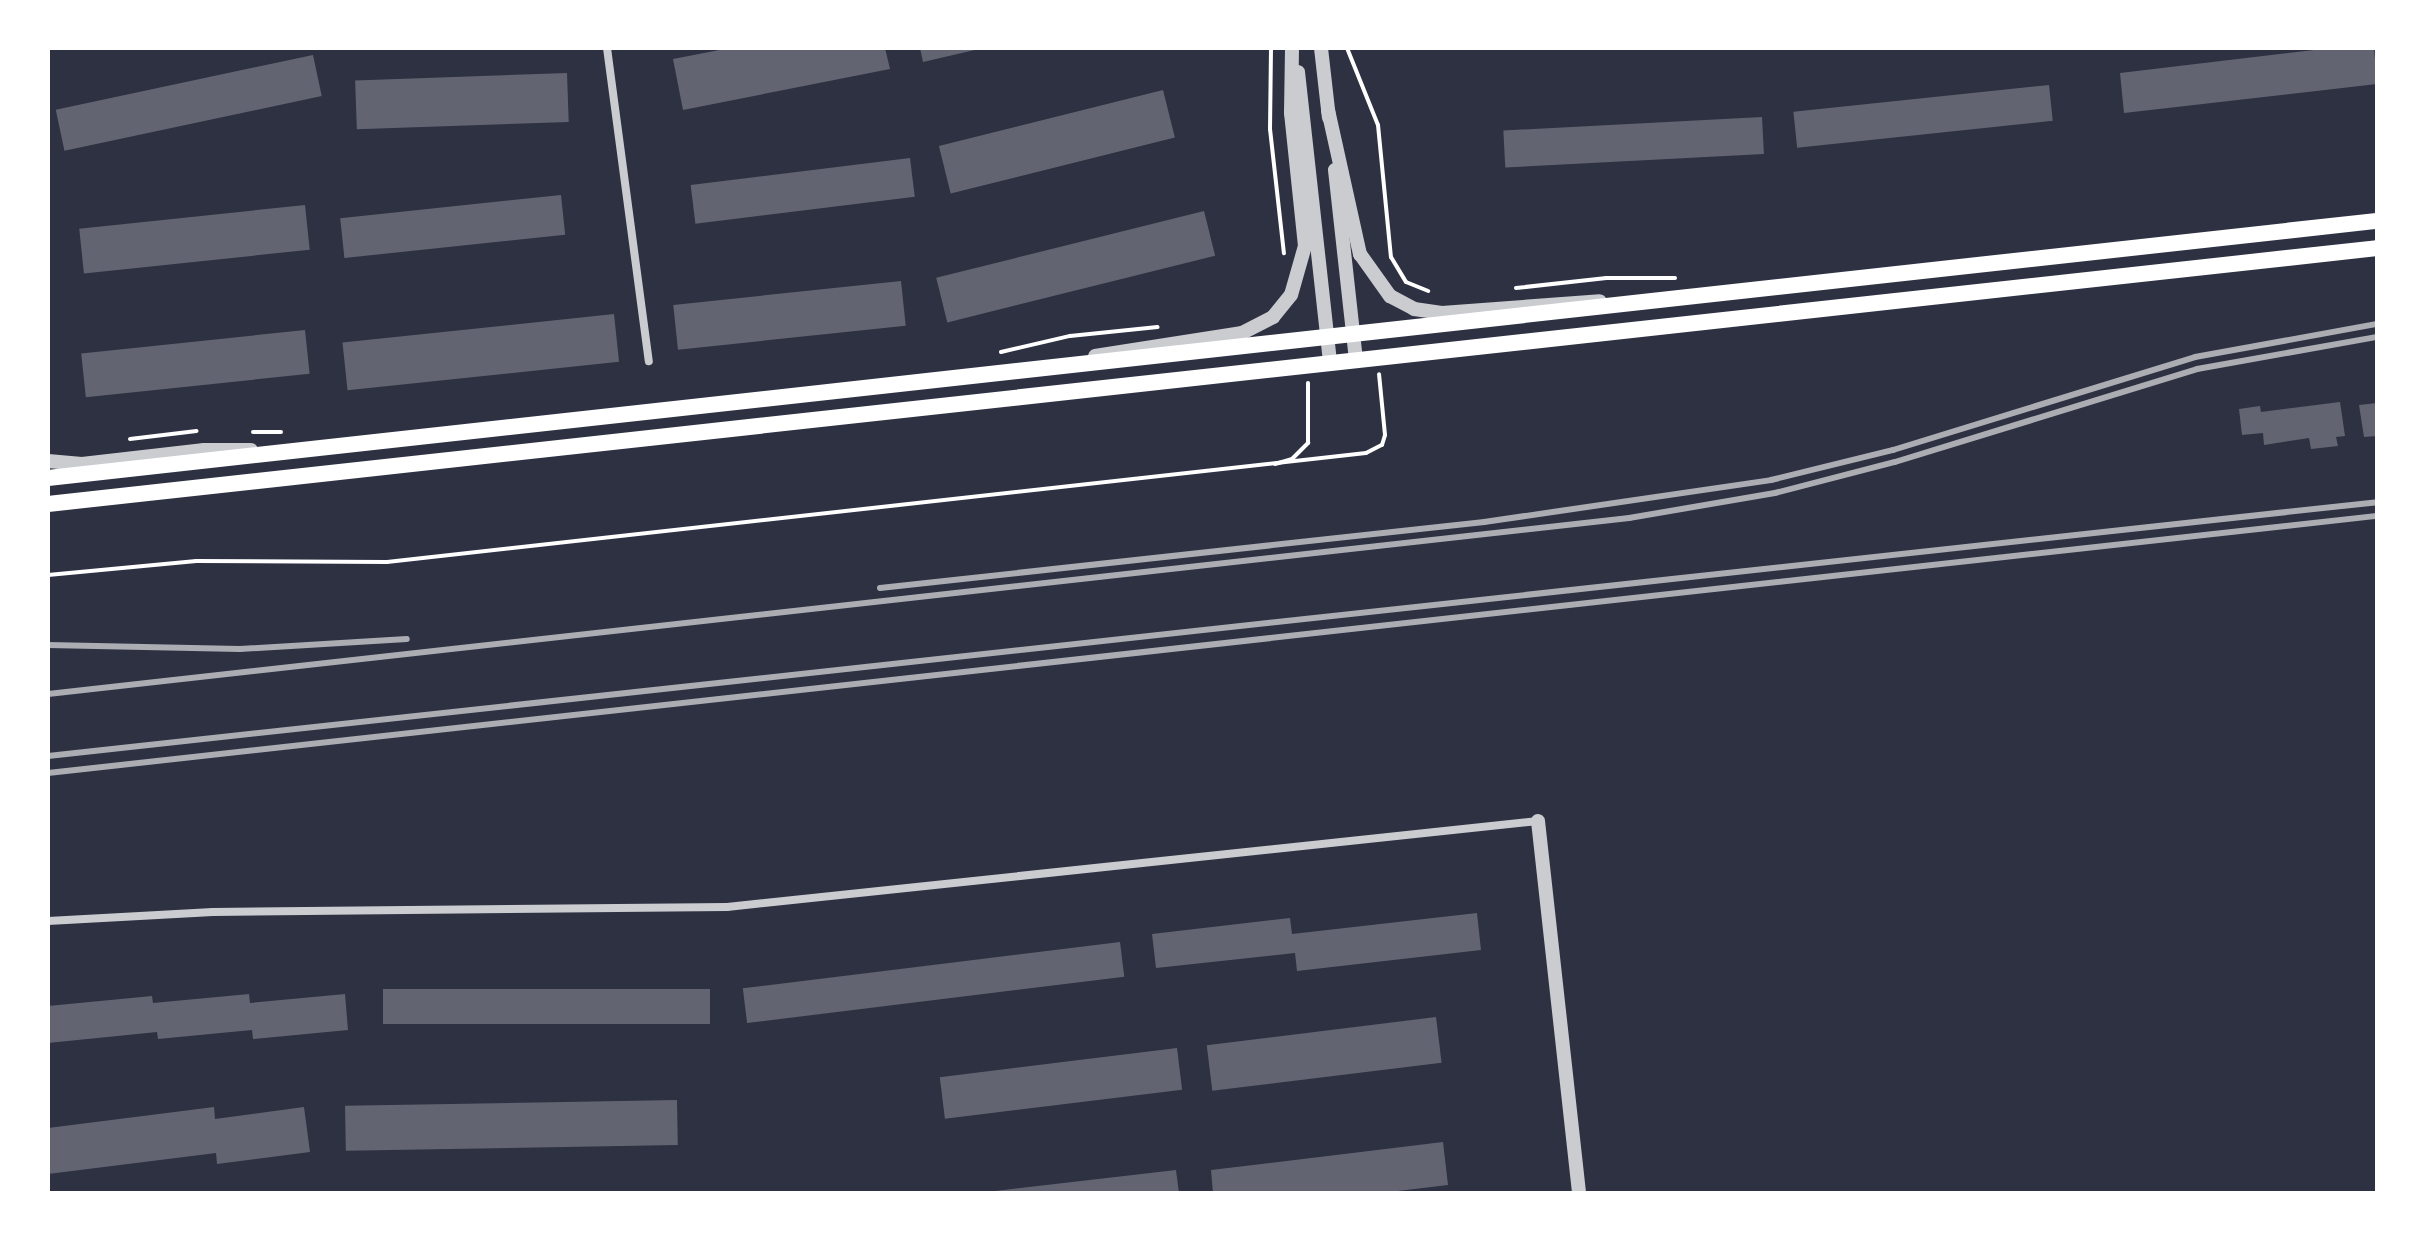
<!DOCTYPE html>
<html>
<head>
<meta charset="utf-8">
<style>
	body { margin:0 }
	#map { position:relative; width:2425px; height:1241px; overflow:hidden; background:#2d3142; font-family:"Zilla Slab",serif }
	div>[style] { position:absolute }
	.building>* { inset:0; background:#626471; transform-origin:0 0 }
	.path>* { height:4px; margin:-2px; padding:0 2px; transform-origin:2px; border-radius:2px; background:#fff }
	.minor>* { height:8px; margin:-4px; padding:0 4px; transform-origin:4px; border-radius:4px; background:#caccd0 }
	.tertiary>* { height:14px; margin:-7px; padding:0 7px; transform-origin:7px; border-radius:7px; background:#caccd0 }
	.secondary>* { height:16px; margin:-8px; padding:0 8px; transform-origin:8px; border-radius:8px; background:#fff }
	.rail>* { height:6px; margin:-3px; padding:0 3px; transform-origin:3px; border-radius:3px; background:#abadb3 }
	span { translate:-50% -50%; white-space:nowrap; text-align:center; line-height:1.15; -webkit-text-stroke:6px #fff; paint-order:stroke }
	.frame { position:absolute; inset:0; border:50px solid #fff; pointer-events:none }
</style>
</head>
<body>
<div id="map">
	<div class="building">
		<i style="clip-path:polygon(730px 48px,885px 48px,890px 69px,683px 110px,673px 59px)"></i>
		<i style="clip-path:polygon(920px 48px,979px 48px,979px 49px,923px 62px)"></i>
		<i style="clip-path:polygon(2331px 48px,2374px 48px,2377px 84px,2124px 113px,2120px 73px)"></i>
		<i style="left:313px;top:55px;width:42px;height:263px;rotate:78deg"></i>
		<i style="left:567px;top:73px;width:49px;height:212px;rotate:88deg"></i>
		<i style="left:2049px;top:85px;width:36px;height:257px;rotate:84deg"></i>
		<i style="left:1163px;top:90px;width:49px;height:231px;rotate:76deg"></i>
		<i style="left:1762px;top:117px;width:37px;height:259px;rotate:87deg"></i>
		<i style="left:910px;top:158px;width:39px;height:221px;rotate:83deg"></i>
		<i style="left:561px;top:195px;width:40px;height:222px;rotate:84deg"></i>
		<i style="left:305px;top:205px;width:45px;height:227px;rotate:84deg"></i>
		<i style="left:1204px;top:211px;width:46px;height:276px;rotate:76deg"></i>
		<i style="left:901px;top:281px;width:45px;height:229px;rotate:84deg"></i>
		<i style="left:614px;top:314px;width:48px;height:273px;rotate:84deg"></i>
		<i style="left:305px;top:330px;width:44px;height:225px;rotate:84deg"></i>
		<i style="clip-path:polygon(2340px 402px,2345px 436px,2336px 437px,2338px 446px,2311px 449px,2309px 438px,2264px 445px,2263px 433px,2242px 435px,2239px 409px,2260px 406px,2261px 412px)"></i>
		<i style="clip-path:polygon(2377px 403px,2377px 436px,2364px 437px,2359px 405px)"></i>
		<i style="clip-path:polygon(1477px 913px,1481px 950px,1297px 971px,1295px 953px,1156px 968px,1152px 934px,1290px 918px,1292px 934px)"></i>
		<i style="left:1120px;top:942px;width:35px;height:380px;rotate:83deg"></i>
		<i style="left:383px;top:989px;width:327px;height:35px"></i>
		<i style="clip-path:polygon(249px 994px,250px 1003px,345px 994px,348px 1030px,253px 1039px,252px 1030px,158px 1039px,157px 1032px,48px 1043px,48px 1006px,152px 996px,153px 1003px)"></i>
		<i style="left:1436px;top:1017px;width:46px;height:231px;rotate:83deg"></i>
		<i style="left:1177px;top:1048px;width:42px;height:239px;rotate:83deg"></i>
		<i style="left:677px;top:1100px;width:45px;height:332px;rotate:89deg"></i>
		<i style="clip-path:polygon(214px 1107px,215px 1119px,304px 1107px,310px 1152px,217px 1164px,216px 1153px,48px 1174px,48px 1128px)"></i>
		<i style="clip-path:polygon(1443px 1142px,1448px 1185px,1381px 1193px,1213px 1193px,1211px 1170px)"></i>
		<i style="clip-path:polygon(1176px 1170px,1179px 1193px,996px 1193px,995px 1191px)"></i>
	</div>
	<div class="path">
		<i style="left:1271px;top:48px;width:81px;rotate:90.7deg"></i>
		<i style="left:1270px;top:129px;width:125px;rotate:83.6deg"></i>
		<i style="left:1347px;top:48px;width:83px;rotate:68.1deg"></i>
		<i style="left:1378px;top:125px;width:133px;rotate:84.4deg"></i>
		<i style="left:1391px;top:257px;width:29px;rotate:59deg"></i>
		<i style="left:1406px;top:282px;width:24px;rotate:22deg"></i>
		<i style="left:1516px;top:288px;width:91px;rotate:-6.3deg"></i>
		<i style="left:1606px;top:278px;width:69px"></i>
		<i style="left:1001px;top:352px;width:71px;rotate:-13.1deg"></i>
		<i style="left:1070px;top:336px;width:88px;rotate:-5.8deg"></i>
		<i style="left:253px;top:432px;width:28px"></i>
		<i style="left:130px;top:439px;width:67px;rotate:-6.8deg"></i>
		<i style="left:1275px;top:464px;width:18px;rotate:-16deg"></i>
		<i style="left:1292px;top:459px;width:23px;rotate:-45deg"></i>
		<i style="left:1308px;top:443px;width:60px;rotate:-90deg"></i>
		<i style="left:48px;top:575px;width:149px;rotate:-5.4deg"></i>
		<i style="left:196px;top:561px;width:191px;rotate:0.3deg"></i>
		<i style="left:387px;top:562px;width:985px;rotate:-6.35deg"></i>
		<i style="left:1366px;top:453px;width:18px;rotate:-27deg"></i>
		<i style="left:1382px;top:445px;width:10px;rotate:-73deg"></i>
		<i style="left:1385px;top:435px;width:61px;rotate:-95.6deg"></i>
	</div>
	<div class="minor">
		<i style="left:607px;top:48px;width:316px;rotate:82.4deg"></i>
		<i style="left:48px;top:921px;width:165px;rotate:-3.1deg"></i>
		<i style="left:213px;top:912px;width:514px;rotate:-0.56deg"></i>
		<i style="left:727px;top:907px;width:816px;rotate:-6.05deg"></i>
	</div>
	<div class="tertiary">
		<i style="left:1321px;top:48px;width:70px;rotate:83.5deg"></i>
		<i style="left:1298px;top:72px;width:293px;rotate:83.7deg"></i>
		<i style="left:1328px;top:110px;width:148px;rotate:77.5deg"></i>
		<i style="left:1360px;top:254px;width:52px;rotate:54.5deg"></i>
		<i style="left:1390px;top:296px;width:27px;rotate:28deg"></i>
		<i style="left:1414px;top:309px;width:28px;rotate:8deg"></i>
		<i style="left:1442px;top:313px;width:158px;rotate:-4.3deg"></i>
		<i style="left:1335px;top:170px;width:192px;rotate:83.7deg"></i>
		<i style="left:1095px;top:356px;width:149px;rotate:-8.9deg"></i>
		<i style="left:1242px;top:333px;width:35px;rotate:-27deg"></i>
		<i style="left:1273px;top:317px;width:28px;rotate:-51deg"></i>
		<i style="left:1291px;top:295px;width:51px;rotate:-74.1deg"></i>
		<i style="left:1305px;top:246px;width:134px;rotate:-96deg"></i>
		<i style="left:1291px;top:113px;width:65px;rotate:-89.1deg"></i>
		<i style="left:48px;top:461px;width:34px;rotate:5deg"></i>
		<i style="left:82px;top:464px;width:123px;rotate:-6.5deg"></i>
		<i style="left:204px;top:450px;width:47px"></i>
		<i style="left:1538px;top:821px;width:374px;rotate:83.7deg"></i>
	</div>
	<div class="secondary">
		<i style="left:48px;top:478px;width:2343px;rotate:-6.3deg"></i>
		<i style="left:48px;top:504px;width:2343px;rotate:-6.27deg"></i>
	</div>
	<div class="rail">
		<i style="left:880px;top:588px;width:608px;rotate:-6.24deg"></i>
		<i style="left:1484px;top:522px;width:290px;rotate:-8.3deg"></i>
		<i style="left:1771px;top:480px;width:126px;rotate:-13.8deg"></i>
		<i style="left:1893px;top:450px;width:316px;rotate:-17.1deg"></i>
		<i style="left:2195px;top:357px;width:185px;rotate:-10.3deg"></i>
		<i style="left:48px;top:645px;width:192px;rotate:1.2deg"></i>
		<i style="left:240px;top:649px;width:167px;rotate:-3.4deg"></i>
		<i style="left:48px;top:694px;width:1591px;rotate:-6.35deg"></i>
		<i style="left:1629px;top:518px;width:148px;rotate:-9.7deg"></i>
		<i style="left:1775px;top:493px;width:124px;rotate:-14.5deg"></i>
		<i style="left:1895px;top:462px;width:316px;rotate:-17.1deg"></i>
		<i style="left:2197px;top:369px;width:183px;rotate:-10.1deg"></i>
		<i style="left:48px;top:756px;width:2343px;rotate:-6.22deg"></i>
		<i style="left:48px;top:773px;width:2343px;rotate:-6.3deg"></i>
	</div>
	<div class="frame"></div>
</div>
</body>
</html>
